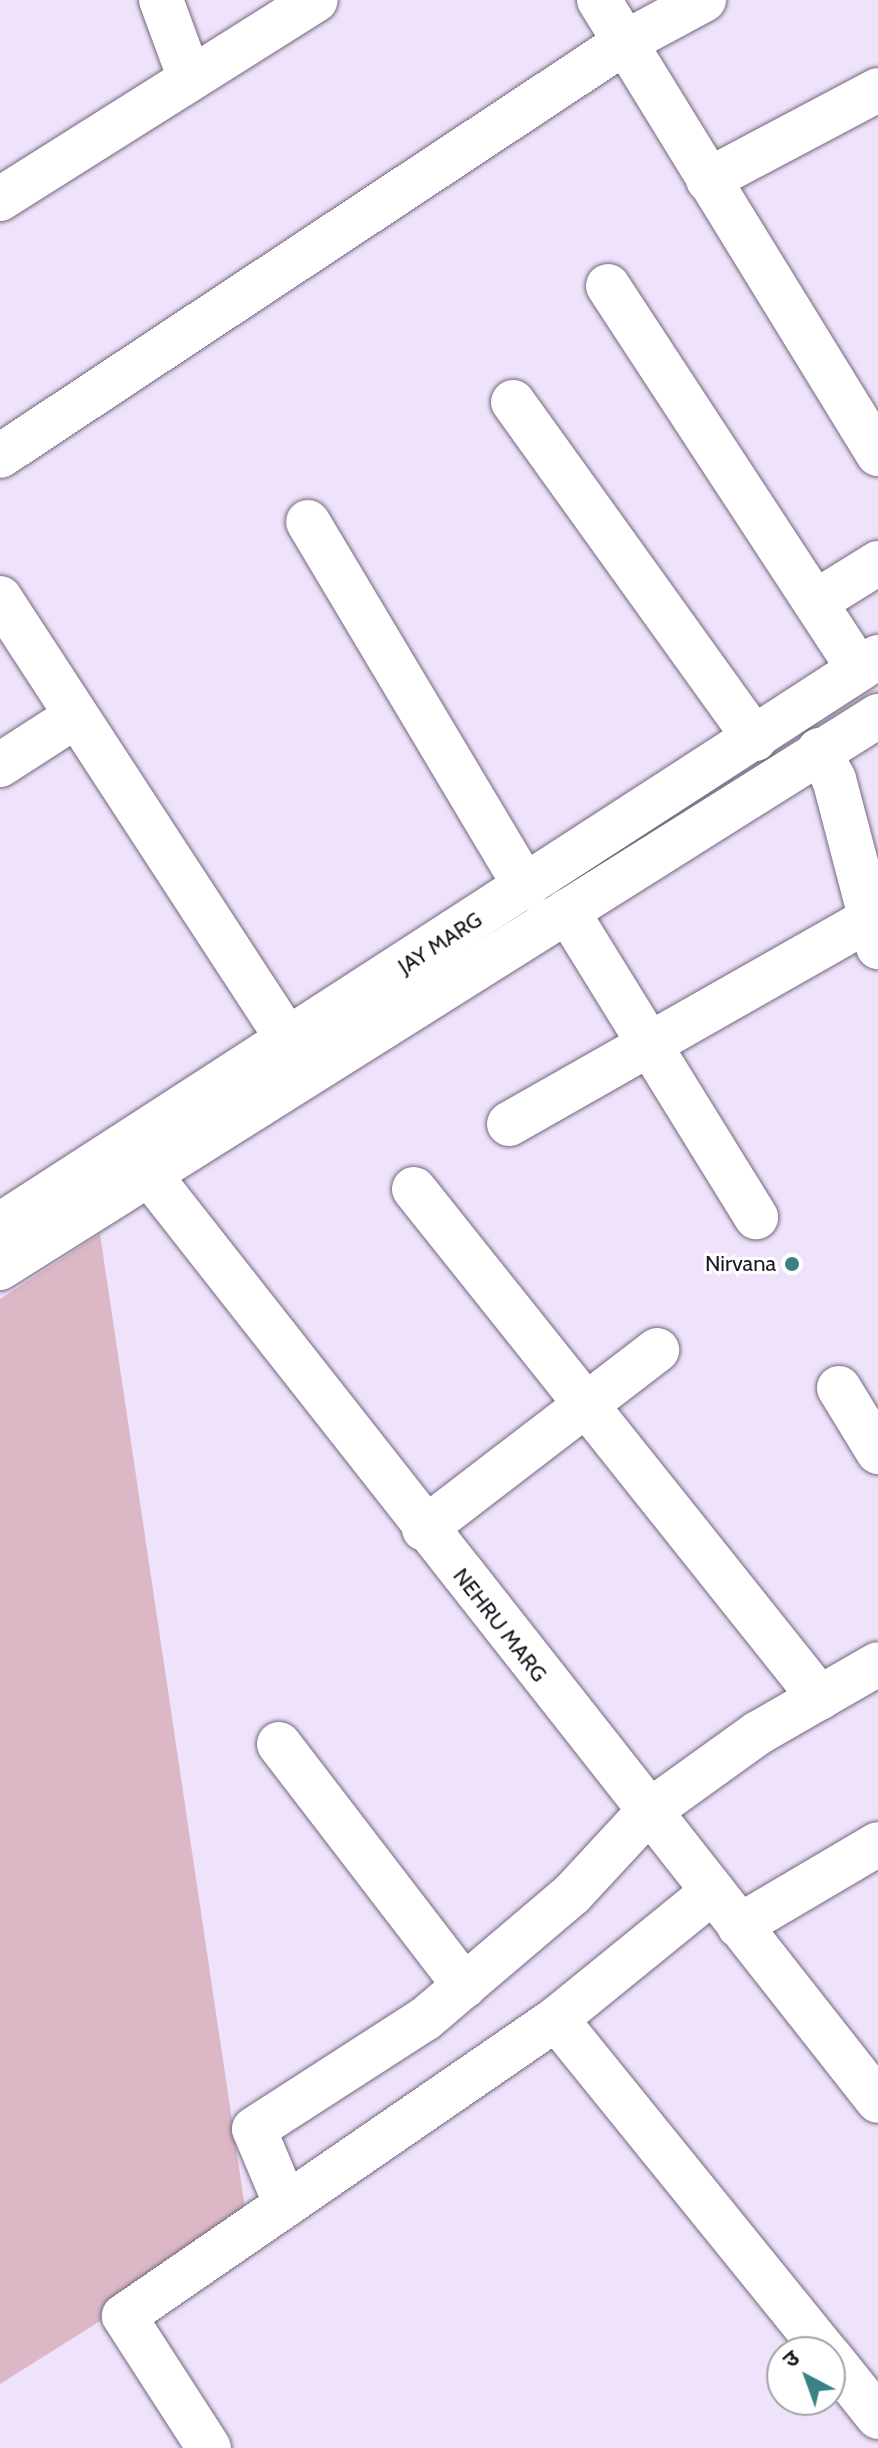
<!DOCTYPE html>
<html>
<head>
<meta charset="utf-8">
<style>
	body { margin:0 }
	#map { position:relative; width:878px; height:2448px; overflow:hidden; background:#efe2fb; font-family:Cabin,"Noto Sans Devanagari",sans-serif }
	div>[style] { position:absolute }
	.green>* { inset:0; background:#dcb8c7 }
	.roads { filter:drop-shadow(0 0 2px #73677d) drop-shadow(0 0 2px #73677d) }
	.minor>* { height:44px; margin:-22px; padding:0 22px; transform-origin:22px; border-radius:22px; background:#fff }
	.major>* { height:44px; margin:-22px; padding:0 22px; transform-origin:22px; border-radius:22px; background:#fff }
	.dots>* { width:22px; height:22px; translate:-50% -50%; box-sizing:border-box; border:4px solid #fff; border-radius:50% }
	span { translate:-50% -50%; white-space:nowrap; text-align:center; line-height:1.15; -webkit-text-stroke:6px #fff; paint-order:stroke }
	.street-label { font-size:22px; color:#1c1820 }
	.poi-label { font-size:22px; color:#1c1820 }
	.right { translate:-100% -50%; text-align:right }
	.north { position:absolute; left:766px; top:2336px; width:80px; height:80px; box-sizing:border-box; background:#fff; border:2px solid #a4a3a6; border-radius:50%; rotate:319deg; font-size:22px; font-weight:700; line-height:32px; text-align:center; color:#1c1820 }
	.north::after { content:''; display:block; margin:auto; width:28px; height:36px; background:#3a8286; clip-path:polygon(50% 0,100% 100%,50% 72%,0 100%) }
</style>
</head>
<body>
<div id="map">
	<div class="green">
		<i style="clip-path:polygon(100px 1234px,248px 2228px,0 2384px,0 1299px)"></i>
	</div>
	<div class="roads">
		<div class="minor">
			<i style="left:161px;top:0;width:84px;rotate:69.8deg"></i>
			<i style="left:599px;top:0;width:533px;rotate:58.43deg"></i>
			<i style="left:708px;top:180px;width:192px;rotate:-27.9deg"></i>
			<i style="left:0;top:199px;width:373px;rotate:-32.2deg"></i>
			<i style="left:608px;top:286px;width:458px;rotate:56.8deg"></i>
			<i style="left:513px;top:402px;width:415px;rotate:54.3deg"></i>
			<i style="left:0;top:456px;width:748px;rotate:-33.5deg"></i>
			<i style="left:624px;top:43px;width:91px;rotate:-28.3deg"></i>
			<i style="left:308px;top:522px;width:426px;rotate:59.2deg"></i>
			<i style="left:0;top:598px;width:562px;rotate:56.9deg"></i>
			<i style="left:817px;top:601px;width:72px;rotate:-31.9deg"></i>
			<i style="left:819px;top:750px;width:33px;rotate:63deg"></i>
			<i style="left:834px;top:779px;width:174px;rotate:75.3deg"></i>
			<i style="left:0;top:765px;width:90px;rotate:-32.8deg"></i>
			<i style="left:567px;top:911px;width:360px;rotate:58.3deg"></i>
			<i style="left:509px;top:1124px;width:415px;rotate:-29.6deg"></i>
			<i style="left:126px;top:1145px;width:1216px;rotate:51.81deg"></i>
			<i style="left:414px;top:1189px;width:651px;rotate:51.42deg"></i>
			<i style="left:839px;top:1388px;width:75px;rotate:58.6deg"></i>
			<i style="left:424px;top:1529px;width:294px;rotate:-37.5deg"></i>
			<i style="left:279px;top:1744px;width:305px;rotate:52.5deg"></i>
			<i style="left:739px;top:1926px;width:161px;rotate:-30.5deg"></i>
			<i style="left:556px;top:2019px;width:429px;rotate:51deg"></i>
			<i style="left:286px;top:2205px;width:82px;rotate:-112.8deg"></i>
			<i style="left:254px;top:2129px;width:203px;rotate:-32.8deg"></i>
			<i style="left:425px;top:2019px;width:193px;rotate:-40.4deg"></i>
			<i style="left:572px;top:1894px;width:112px;rotate:-47.2deg"></i>
			<i style="left:648px;top:1812px;width:135px;rotate:-35.7deg"></i>
			<i style="left:758px;top:1733px;width:138px;rotate:-29.9deg"></i>
			<i style="left:830px;top:2357px;width:77px;rotate:51.3deg"></i>
			<i style="left:209px;top:2448px;width:157px;rotate:-122.8deg"></i>
			<i style="left:124px;top:2316px;width:524px;rotate:-34.51deg"></i>
			<i style="left:556px;top:2019px;width:201px;rotate:-39.1deg"></i>
		</div>
		<div class="major">
			<i style="left:0;top:1225px;width:1046px;rotate:-32.9deg"></i>
			<i style="left:0;top:1268px;width:1037px;rotate:-32.16deg"></i>
		</div>
	</div>
	<div class="dots">
		<i style="left:792px;top:1264px;background:#3a8286"></i>
	</div>
	<div class="street-label">
		<span style="left:440px;top:943px;rotate:-33deg">JAY MARG</span>
		<span style="left:500px;top:1625px;rotate:52deg">NEHRU MARG</span>
	</div>
	<div class="poi-label">
		<span class="right" style="left:776px;top:1264px">Nirvana</span>
	</div>
	<div class="north">उ</div>
</div>
</body>
</html>
